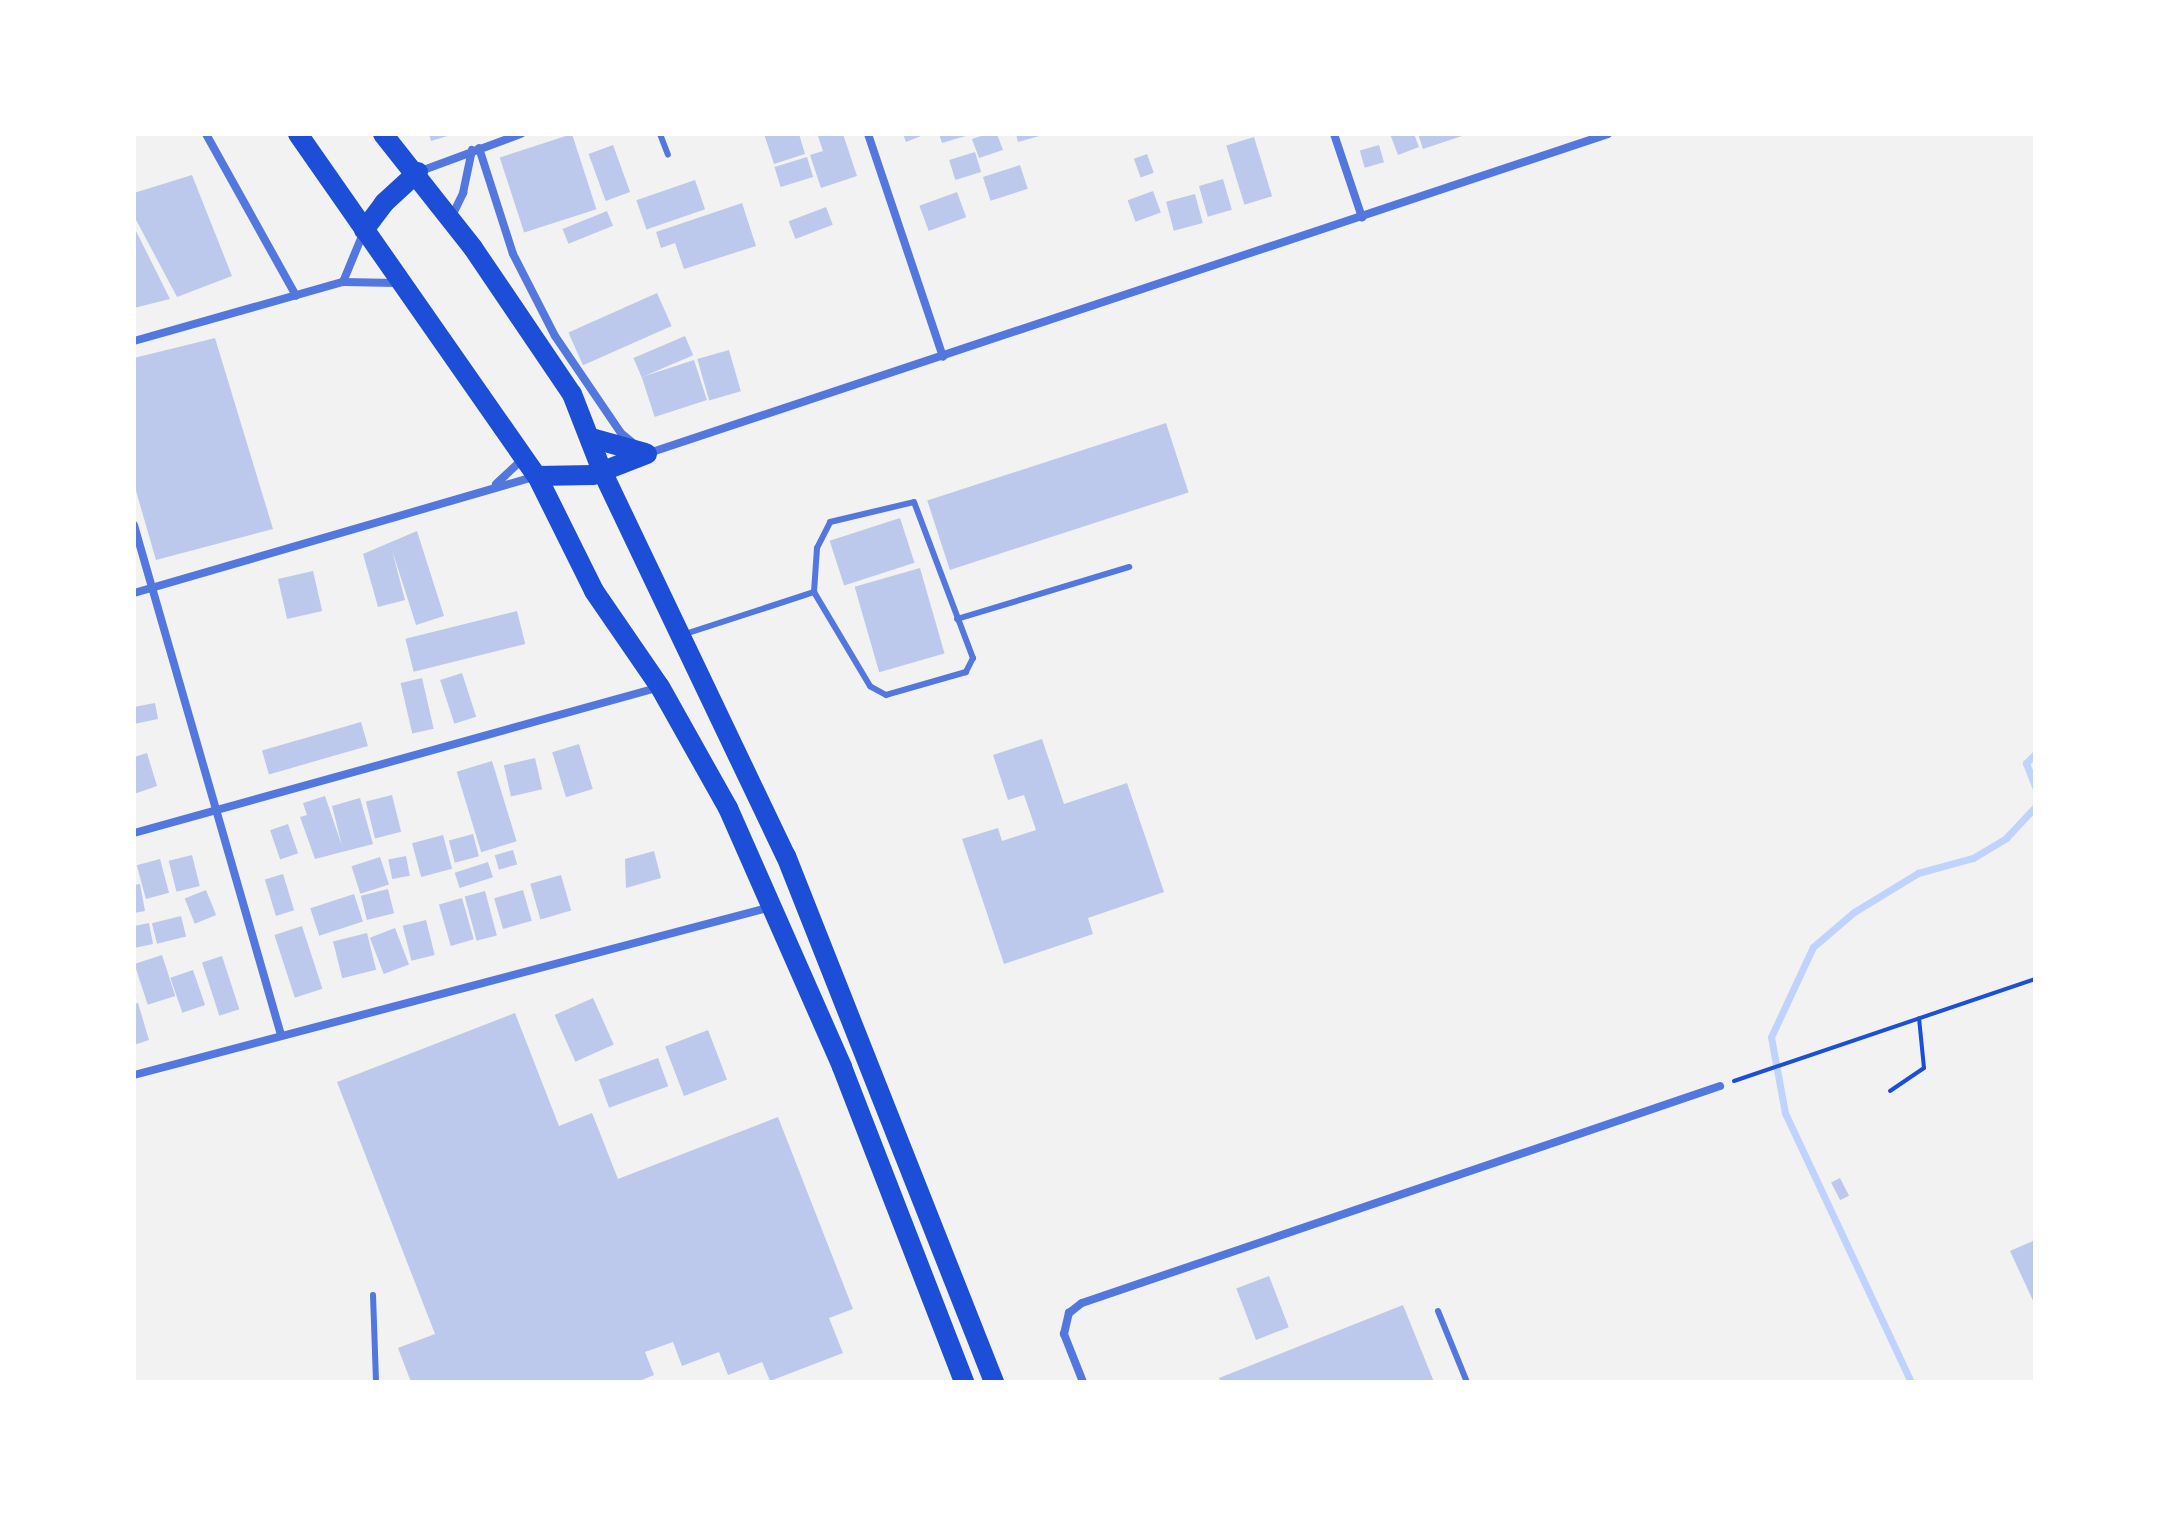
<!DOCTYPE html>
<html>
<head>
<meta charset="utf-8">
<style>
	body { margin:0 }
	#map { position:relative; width:2169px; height:1516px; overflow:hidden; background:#f2f2f2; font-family:"Work Sans",sans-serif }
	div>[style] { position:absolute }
	.stream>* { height:7px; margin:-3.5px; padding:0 3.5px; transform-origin:3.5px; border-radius:3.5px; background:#bfd3fe }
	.building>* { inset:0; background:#bdc9ec; transform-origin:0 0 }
	.path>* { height:4px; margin:-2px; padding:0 2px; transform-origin:2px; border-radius:2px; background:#1d4ed8 }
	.service>* { height:6px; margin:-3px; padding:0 3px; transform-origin:3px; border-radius:3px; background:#5277de }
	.minor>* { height:8px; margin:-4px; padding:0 4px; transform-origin:4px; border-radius:4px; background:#5277de }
	.trunk>* { height:20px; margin:-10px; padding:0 10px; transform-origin:10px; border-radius:10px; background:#1d4ed8 }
	span { translate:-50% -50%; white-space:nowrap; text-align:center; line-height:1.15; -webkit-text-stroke:7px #fff; paint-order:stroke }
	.frame { position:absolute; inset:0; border:136px solid #fff; pointer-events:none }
</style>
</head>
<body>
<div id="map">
	<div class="stream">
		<i style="left:2035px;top:754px;width:13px;rotate:135deg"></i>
		<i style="left:2026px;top:763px;width:25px;rotate:69deg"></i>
		<i style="left:1911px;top:1382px;width:297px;rotate:-115.1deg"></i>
		<i style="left:1785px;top:1113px;width:77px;rotate:-100.4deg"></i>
		<i style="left:1771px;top:1037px;width:99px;rotate:-65deg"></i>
		<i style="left:1813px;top:947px;width:54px;rotate:-40.5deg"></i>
		<i style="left:1854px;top:912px;width:75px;rotate:-31.4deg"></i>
		<i style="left:1918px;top:873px;width:57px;rotate:-15.3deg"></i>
		<i style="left:1973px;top:858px;width:39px;rotate:-31deg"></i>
		<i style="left:2006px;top:838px;width:42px;rotate:-46.9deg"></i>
	</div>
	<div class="building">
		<i style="clip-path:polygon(429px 134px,451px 134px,451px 135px,431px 141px)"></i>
		<i style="left:572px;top:134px;width:79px;height:76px;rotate:72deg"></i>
		<i style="clip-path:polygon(764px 134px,799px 134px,805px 154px,774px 164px)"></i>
		<i style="clip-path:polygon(843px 134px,857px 176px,821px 188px,810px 155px,823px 151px,818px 136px)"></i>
		<i style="clip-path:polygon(903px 134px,926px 134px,906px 142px)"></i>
		<i style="clip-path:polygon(939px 134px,969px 134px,969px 135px,942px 143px)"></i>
		<i style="clip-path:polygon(987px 134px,997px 134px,1003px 150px,979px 158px,972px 139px)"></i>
		<i style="clip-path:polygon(1016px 134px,1043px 134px,1043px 135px,1018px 142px)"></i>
		<i style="clip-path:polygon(1390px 134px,1414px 134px,1419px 147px,1398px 155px)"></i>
		<i style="clip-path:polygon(1418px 134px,1465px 134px,1465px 135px,1423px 149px)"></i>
		<i style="left:1254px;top:137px;width:62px;height:29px;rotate:73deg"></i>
		<i style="left:613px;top:145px;width:50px;height:26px;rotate:70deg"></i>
		<i style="left:1379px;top:145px;width:18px;height:20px;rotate:74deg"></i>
		<i style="left:975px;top:152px;width:21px;height:27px;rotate:73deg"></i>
		<i style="left:1147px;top:154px;width:20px;height:14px;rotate:70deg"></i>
		<i style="left:807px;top:157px;width:21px;height:34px;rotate:73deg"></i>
		<i style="left:1020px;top:165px;width:25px;height:39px;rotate:72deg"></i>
		<i style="clip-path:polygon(192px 175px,232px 276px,177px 297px,134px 216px,134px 193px)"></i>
		<i style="left:1223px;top:179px;width:32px;height:25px;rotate:74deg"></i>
		<i style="left:695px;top:180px;width:31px;height:62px;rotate:71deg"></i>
		<i style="left:1153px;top:191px;width:23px;height:27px;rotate:70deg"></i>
		<i style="left:957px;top:192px;width:27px;height:40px;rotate:70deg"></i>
		<i style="left:1195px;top:194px;width:30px;height:30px;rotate:75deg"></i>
		<i style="clip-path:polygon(742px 203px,756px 246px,684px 269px,675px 243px,661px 248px,656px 232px)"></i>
		<i style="left:826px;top:207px;width:19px;height:40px;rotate:69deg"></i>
		<i style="left:607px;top:211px;width:16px;height:48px;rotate:68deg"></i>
		<i style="clip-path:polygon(134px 227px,170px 299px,134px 308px)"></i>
		<i style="left:657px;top:293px;width:36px;height:97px;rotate:66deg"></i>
		<i style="left:685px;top:336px;width:21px;height:56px;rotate:67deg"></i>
		<i style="clip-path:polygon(215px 338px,273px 529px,156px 560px,134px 484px,134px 358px)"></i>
		<i style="left:729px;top:350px;width:43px;height:33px;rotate:74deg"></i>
		<i style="left:694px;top:360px;width:42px;height:55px;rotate:72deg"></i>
		<i style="left:1166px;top:423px;width:73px;height:251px;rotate:72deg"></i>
		<i style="left:900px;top:518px;width:47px;height:74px;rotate:72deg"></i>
		<i style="clip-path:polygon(417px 531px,444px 616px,416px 625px,392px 550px,405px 600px,378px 607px,363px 554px)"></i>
		<i style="left:920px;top:568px;width:89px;height:68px;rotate:74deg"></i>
		<i style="left:313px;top:571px;width:41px;height:36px;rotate:77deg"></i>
		<i style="left:517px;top:611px;width:34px;height:115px;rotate:76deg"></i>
		<i style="left:462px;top:673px;width:46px;height:23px;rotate:72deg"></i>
		<i style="left:422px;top:678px;width:52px;height:22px;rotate:77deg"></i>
		<i style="clip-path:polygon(155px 703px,158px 719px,134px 724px,134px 707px)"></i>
		<i style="left:361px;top:722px;width:25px;height:103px;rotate:74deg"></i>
		<i style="clip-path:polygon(1042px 739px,1064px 804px,1127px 783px,1164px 892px,1088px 918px,1093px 934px,1004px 964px,962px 839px,998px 828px,1002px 841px,1036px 830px,1024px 795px,1008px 800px,993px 755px)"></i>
		<i style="left:579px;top:744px;width:47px;height:28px;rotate:73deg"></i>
		<i style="clip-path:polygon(147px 753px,157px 786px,134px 794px,134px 757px)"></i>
		<i style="left:535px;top:758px;width:32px;height:32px;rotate:77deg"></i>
		<i style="left:492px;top:761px;width:84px;height:37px;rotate:73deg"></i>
		<i style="left:392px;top:795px;width:38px;height:27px;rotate:76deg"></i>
		<i style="clip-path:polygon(325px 796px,342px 846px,332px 806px,360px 798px,373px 844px,315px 859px,300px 817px,307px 815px,303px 803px)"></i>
		<i style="left:288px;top:824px;width:31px;height:19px;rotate:71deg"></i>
		<i style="left:473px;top:834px;width:23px;height:25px;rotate:75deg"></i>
		<i style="left:443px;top:835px;width:35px;height:32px;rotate:75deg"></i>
		<i style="left:513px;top:850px;width:15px;height:19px;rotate:74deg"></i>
		<i style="clip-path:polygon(654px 851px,661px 878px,626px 888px,625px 859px)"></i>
		<i style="left:192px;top:855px;width:32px;height:24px;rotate:76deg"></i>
		<i style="left:406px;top:856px;width:20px;height:18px;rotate:79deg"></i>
		<i style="left:380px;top:857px;width:29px;height:30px;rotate:72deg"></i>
		<i style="left:160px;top:859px;width:35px;height:24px;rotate:75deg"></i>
		<i style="left:488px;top:862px;width:16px;height:35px;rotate:72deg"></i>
		<i style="left:283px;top:874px;width:38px;height:19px;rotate:73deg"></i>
		<i style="left:561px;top:875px;width:37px;height:32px;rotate:74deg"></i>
		<i style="clip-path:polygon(140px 884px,145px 911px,134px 913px,134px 885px)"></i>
		<i style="left:388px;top:889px;width:25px;height:28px;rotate:76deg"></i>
		<i style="left:206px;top:890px;width:27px;height:23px;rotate:68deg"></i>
		<i style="left:523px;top:890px;width:32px;height:30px;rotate:74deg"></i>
		<i style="left:485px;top:891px;width:46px;height:21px;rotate:75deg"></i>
		<i style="left:354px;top:894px;width:29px;height:46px;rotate:72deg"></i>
		<i style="left:462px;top:898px;width:43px;height:24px;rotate:74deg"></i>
		<i style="left:181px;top:916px;width:21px;height:30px;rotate:76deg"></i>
		<i style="left:426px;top:920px;width:36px;height:24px;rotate:76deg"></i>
		<i style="clip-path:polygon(149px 923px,153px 944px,134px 948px,134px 926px)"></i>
		<i style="left:302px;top:926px;width:66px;height:29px;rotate:72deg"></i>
		<i style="left:395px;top:928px;width:39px;height:27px;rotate:69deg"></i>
		<i style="left:367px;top:933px;width:38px;height:35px;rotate:76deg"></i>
		<i style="left:162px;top:955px;width:43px;height:29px;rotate:72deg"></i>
		<i style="left:222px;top:956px;width:56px;height:21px;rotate:72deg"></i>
		<i style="left:193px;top:970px;width:37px;height:24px;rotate:71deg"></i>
		<i style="left:593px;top:998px;width:51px;height:42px;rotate:66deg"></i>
		<i style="clip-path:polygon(138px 1003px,149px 1040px,134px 1045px,134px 1004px)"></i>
		<i style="clip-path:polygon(515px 1013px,559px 1126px,592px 1113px,618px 1179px,778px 1117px,853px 1309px,829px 1318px,843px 1353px,770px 1381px,762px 1362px,728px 1375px,719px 1352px,682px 1366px,673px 1342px,645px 1352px,654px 1375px,637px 1382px,411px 1382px,398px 1348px,435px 1334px,337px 1082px)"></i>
		<i style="left:708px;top:1030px;width:53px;height:46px;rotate:69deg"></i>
		<i style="left:658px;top:1058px;width:30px;height:63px;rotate:70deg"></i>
		<i style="left:1840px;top:1178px;width:20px;height:10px;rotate:63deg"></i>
		<i style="clip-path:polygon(2035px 1240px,2035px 1305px,2010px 1251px)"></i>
		<i style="left:1269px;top:1276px;width:55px;height:35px;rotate:69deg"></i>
		<i style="clip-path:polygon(1403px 1305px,1434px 1382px,1221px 1382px,1219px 1378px)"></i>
	</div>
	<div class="path">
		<i style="left:1734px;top:1081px;width:318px;rotate:-18.7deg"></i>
		<i style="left:1890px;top:1091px;width:41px;rotate:-34.1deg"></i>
		<i style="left:1924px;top:1068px;width:50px;rotate:-95.7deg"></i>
	</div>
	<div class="service">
		<i style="left:660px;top:134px;width:22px;rotate:69deg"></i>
		<i style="left:914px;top:502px;width:167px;rotate:69.3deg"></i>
		<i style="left:973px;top:658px;width:16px;rotate:117deg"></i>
		<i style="left:966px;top:672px;width:83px;rotate:164deg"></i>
		<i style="left:886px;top:695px;width:18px;rotate:-151deg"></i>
		<i style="left:870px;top:686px;width:109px;rotate:-120.8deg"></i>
		<i style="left:814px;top:592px;width:44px;rotate:-86.1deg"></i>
		<i style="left:817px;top:548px;width:29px;rotate:-63deg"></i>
		<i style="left:830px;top:522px;width:86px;rotate:-13.4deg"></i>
		<i style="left:957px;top:619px;width:180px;rotate:-16.8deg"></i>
		<i style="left:685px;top:634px;width:136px;rotate:-18deg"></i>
		<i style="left:373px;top:1295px;width:87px;rotate:88deg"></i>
		<i style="left:1438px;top:1311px;width:77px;rotate:67.8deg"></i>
	</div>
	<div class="minor">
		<i style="left:206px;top:134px;width:185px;rotate:60.9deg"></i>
		<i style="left:868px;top:134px;width:235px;rotate:71.4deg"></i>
		<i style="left:1334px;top:134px;width:88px;rotate:71.4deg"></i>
		<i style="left:479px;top:148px;width:111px;rotate:72.2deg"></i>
		<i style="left:513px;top:254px;width:92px;rotate:62.9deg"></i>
		<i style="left:555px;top:336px;width:117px;rotate:55.8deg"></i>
		<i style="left:621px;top:433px;width:17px;rotate:40deg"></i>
		<i style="left:418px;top:172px;width:110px;rotate:-20.3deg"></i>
		<i style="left:451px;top:218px;width:28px;rotate:-64deg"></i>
		<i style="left:463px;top:193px;width:44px;rotate:-78.2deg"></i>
		<i style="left:343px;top:282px;width:55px;rotate:-67.6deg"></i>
		<i style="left:134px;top:341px;width:217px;rotate:-15.8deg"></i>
		<i style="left:343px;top:282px;width:54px;rotate:1.1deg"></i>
		<i style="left:649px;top:453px;width:1011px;rotate:-18.4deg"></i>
		<i style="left:496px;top:484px;width:38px;rotate:-43deg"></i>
		<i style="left:134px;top:525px;width:531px;rotate:73.92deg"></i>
		<i style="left:134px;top:593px;width:419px;rotate:-16.2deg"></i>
		<i style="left:134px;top:833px;width:546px;rotate:-15.51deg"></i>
		<i style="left:134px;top:1075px;width:659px;rotate:-14.77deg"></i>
		<i style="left:1083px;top:1382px;width:52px;rotate:-111.6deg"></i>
		<i style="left:1064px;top:1334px;width:22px;rotate:-77deg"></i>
		<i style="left:1069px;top:1313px;width:16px;rotate:-38deg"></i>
		<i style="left:1082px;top:1303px;width:674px;rotate:-18.78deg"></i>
	</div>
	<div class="trunk">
		<i style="left:298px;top:134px;width:417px;rotate:55.1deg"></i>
		<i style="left:537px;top:476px;width:128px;rotate:63.6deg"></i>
		<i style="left:594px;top:591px;width:116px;rotate:55.5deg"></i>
		<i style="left:660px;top:687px;width:139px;rotate:60.7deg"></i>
		<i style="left:728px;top:808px;width:283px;rotate:66.2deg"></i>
		<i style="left:842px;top:1067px;width:338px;rotate:68.8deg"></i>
		<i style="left:383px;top:134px;width:145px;rotate:51.7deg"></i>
		<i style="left:473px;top:248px;width:176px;rotate:55.9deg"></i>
		<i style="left:572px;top:394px;width:83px;rotate:68.7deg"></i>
		<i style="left:602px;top:471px;width:427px;rotate:64.5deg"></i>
		<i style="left:786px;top:856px;width:566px;rotate:68.42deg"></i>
		<i style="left:364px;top:230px;width:34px;rotate:-53deg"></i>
		<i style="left:384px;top:203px;width:46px;rotate:-42.4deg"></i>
		<i style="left:591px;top:438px;width:56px;rotate:15.5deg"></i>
		<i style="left:537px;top:476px;width:56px;rotate:-1deg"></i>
		<i style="left:593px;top:475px;width:58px;rotate:-21.3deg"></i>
	</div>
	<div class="frame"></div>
</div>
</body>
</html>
